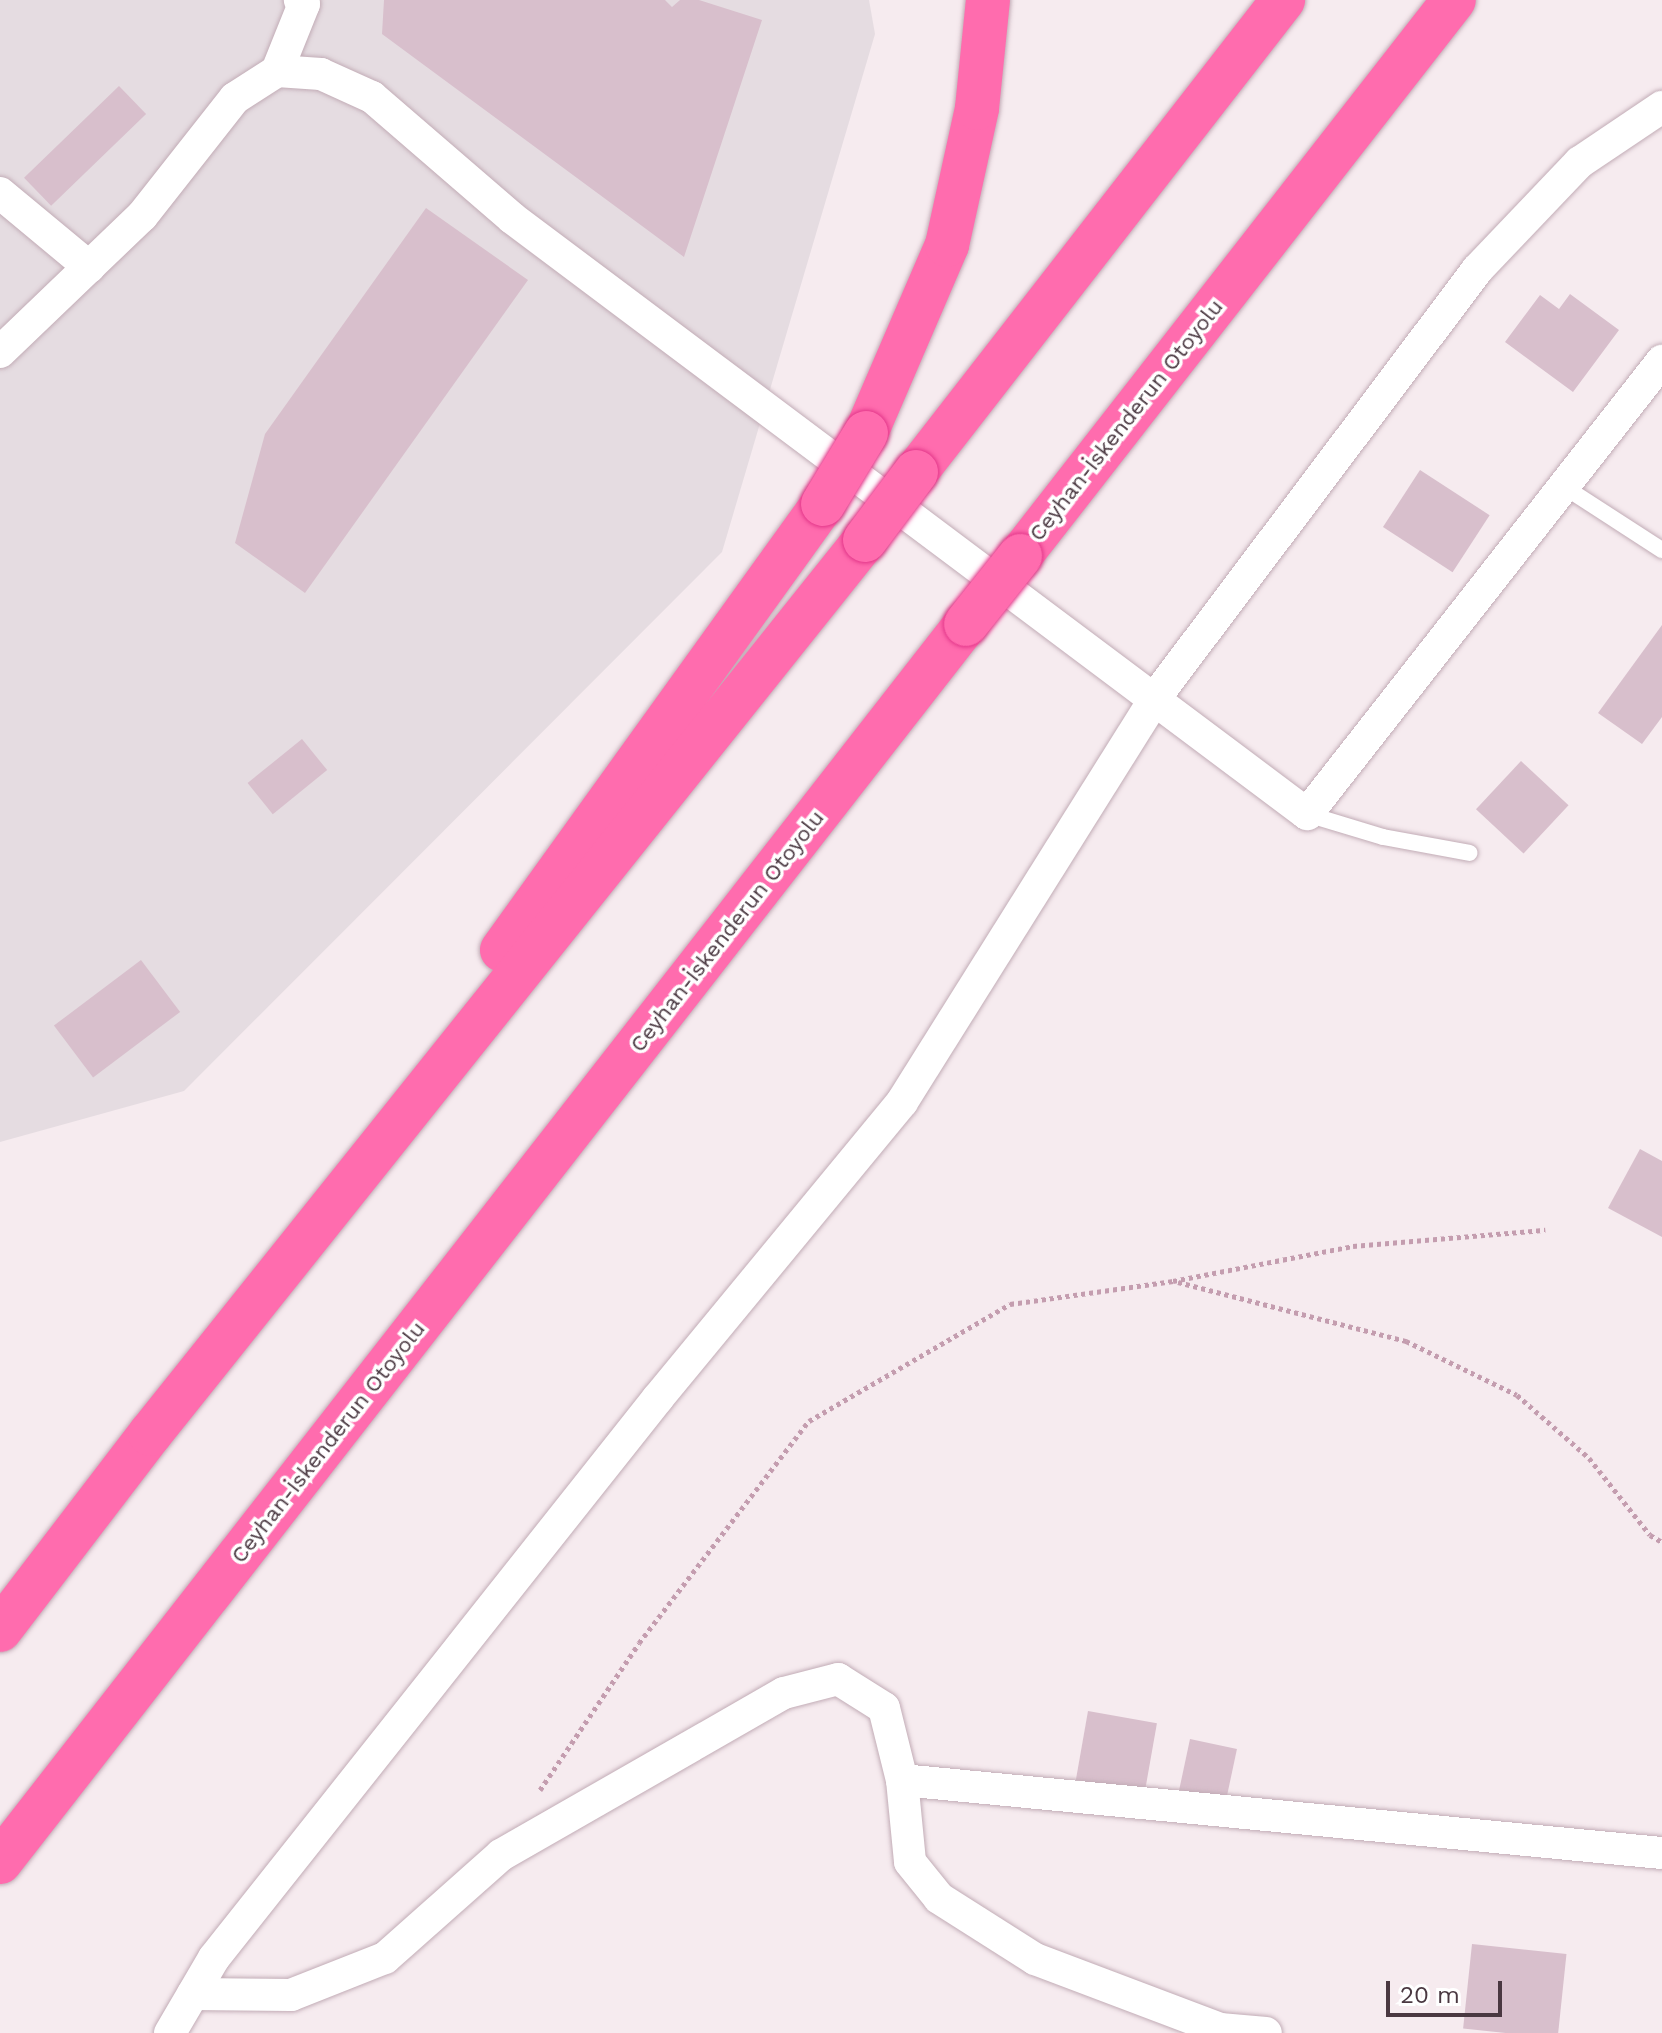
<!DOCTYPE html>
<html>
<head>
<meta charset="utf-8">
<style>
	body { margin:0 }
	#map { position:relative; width:1662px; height:2033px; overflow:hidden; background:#f6ebef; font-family:"Work Sans",sans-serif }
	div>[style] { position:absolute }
	.industrial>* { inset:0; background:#e5dce1 }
	.building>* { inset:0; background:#d8bfcc; transform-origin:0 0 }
	.path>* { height:5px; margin-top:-2.5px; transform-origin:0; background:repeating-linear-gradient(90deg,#c49daf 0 4px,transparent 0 8px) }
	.roads { filter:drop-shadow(0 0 2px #c2acb6) drop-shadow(0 0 2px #c2acb6) }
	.lane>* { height:16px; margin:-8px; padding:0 8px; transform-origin:8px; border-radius:8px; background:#fff }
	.street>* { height:32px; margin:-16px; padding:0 16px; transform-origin:16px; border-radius:16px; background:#fff }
	.highway>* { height:44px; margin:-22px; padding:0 22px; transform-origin:22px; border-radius:22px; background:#ff6cae }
	.bridges { filter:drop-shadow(0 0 2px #e3378a) drop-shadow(0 0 2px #e3378a) }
	.highway-bridge>* { height:44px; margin:-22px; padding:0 22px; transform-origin:22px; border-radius:22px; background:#ff6cae }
	span { translate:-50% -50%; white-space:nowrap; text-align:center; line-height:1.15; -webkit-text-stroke:7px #fff; paint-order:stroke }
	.street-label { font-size:22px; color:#4a3841 }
	.scale { position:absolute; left:1386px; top:1981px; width:116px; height:36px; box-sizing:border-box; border:4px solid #4a3841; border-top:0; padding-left:10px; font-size:24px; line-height:28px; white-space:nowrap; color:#4a3841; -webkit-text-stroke:6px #fff; paint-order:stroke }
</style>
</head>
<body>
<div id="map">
	<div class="industrial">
		<i style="clip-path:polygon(0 0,869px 0,875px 34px,722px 552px,184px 1091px,0 1142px)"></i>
	</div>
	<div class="building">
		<i style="clip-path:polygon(384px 0,665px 0,672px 7px,680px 0,699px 0,762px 20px,684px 257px,382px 34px)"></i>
		<i style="left:119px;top:86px;width:39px;height:132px;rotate:46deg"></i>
		<i style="clip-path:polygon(426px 208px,528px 280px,305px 593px,235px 543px,265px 434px)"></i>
		<i style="clip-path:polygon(1570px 294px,1619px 330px,1573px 392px,1505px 342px,1540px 295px,1559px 309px)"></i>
		<i style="left:1420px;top:470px;width:83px;height:68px;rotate:33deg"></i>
		<i style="clip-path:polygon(1662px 625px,1662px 717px,1642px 744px,1598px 713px)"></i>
		<i style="left:302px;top:739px;width:40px;height:70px;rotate:51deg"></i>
		<i style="left:1521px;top:761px;width:65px;height:66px;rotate:43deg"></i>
		<i style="left:141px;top:960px;width:65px;height:109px;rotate:53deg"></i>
		<i style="clip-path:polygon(1640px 1149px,1662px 1161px,1662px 1237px,1608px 1208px)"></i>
		<i style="left:1088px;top:1711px;width:70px;height:70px;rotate:10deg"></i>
		<i style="left:1190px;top:1739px;width:48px;height:52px;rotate:12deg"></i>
		<i style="left:1472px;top:1944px;width:95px;height:85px;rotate:6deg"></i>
	</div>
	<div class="path">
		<i style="left:1178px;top:1282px;width:236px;rotate:14.5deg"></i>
		<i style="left:1406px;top:1341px;width:123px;rotate:25.9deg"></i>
		<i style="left:1517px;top:1395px;width:96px;rotate:41.2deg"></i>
		<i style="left:1589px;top:1458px;width:98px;rotate:51.6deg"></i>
		<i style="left:1650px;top:1535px;width:14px;rotate:30deg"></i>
		<i style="left:540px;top:1790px;width:177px;rotate:-56deg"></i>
		<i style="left:639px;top:1643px;width:280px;rotate:-52.6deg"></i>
		<i style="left:809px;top:1421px;width:233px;rotate:-30.2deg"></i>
		<i style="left:1010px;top:1304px;width:165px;rotate:-8deg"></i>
		<i style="left:1173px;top:1281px;width:183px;rotate:-11deg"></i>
		<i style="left:1353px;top:1246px;width:193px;rotate:-4.8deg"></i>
	</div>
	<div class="roads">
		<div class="lane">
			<i style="left:1563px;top:486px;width:118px;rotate:32.9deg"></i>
			<i style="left:1307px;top:814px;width:79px;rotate:16.8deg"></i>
			<i style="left:1383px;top:837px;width:88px;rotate:10.4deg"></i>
		</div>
		<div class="street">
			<i style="left:277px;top:71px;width:72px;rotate:-68.1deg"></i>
			<i style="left:304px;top:4px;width:6px;rotate:-135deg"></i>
			<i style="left:0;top:193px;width:116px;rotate:39.7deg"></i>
			<i style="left:0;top:352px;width:197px;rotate:-43.8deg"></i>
			<i style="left:142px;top:216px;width:150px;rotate:-51.8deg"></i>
			<i style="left:235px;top:98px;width:50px;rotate:-32.7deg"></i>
			<i style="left:277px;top:71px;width:44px;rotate:3.9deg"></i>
			<i style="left:321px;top:74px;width:56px;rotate:24.3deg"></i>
			<i style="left:372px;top:97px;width:185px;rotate:40.8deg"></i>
			<i style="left:512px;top:218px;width:994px;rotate:36.86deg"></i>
			<i style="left:1307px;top:814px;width:576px;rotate:-51.92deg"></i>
			<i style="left:902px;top:1780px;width:763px;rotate:5.49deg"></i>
			<i style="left:193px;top:1994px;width:98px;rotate:0.6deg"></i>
			<i style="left:291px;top:1995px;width:101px;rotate:-21.5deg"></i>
			<i style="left:385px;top:1958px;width:155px;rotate:-41.6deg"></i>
			<i style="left:501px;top:1855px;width:326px;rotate:-29.8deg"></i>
			<i style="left:784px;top:1693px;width:56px;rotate:-14.5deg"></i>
			<i style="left:838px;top:1679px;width:54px;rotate:32.2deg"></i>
			<i style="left:884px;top:1708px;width:74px;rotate:76deg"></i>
			<i style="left:902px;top:1780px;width:82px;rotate:84.4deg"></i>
			<i style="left:910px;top:1862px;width:46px;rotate:51.1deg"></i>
			<i style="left:939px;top:1898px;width:114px;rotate:32.4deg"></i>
			<i style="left:1035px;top:1959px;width:198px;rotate:20.7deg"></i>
			<i style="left:1220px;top:2029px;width:46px;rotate:5deg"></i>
			<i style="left:170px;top:2033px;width:87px;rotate:-59.6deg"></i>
			<i style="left:214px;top:1958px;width:715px;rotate:-51.59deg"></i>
			<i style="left:658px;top:1398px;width:384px;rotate:-50.5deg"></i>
			<i style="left:902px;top:1102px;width:477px;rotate:-57.9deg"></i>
			<i style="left:1155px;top:698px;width:536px;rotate:-53.04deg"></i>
			<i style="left:1477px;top:270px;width:149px;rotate:-46.4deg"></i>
			<i style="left:1580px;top:162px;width:99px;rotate:-33.9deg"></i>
		</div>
		<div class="highway">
			<i style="left:866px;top:433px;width:205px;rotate:-66.7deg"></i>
			<i style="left:947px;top:245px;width:140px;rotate:-77.6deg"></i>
			<i style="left:977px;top:108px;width:109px;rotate:-84.2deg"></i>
			<i style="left:916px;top:472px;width:598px;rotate:-52.13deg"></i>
			<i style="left:1020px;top:556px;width:705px;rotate:-52.03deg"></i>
			<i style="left:502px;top:950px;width:550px;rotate:-54.26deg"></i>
			<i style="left:0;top:1630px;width:247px;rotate:-52.6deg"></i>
			<i style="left:150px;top:1434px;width:1145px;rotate:-51.35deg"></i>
			<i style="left:0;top:1862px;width:1570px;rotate:-52.04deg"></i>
		</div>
	</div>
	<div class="bridges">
		<div class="highway-bridge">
			<i style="left:823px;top:504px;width:83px;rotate:-58.8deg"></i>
			<i style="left:865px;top:540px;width:85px;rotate:-53.1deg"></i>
			<i style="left:966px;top:624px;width:87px;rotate:-51.5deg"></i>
		</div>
	</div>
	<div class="street-label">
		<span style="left:1126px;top:420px;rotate:-52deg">Ceyhan-İskenderun Otoyolu</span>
		<span style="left:727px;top:931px;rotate:-52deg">Ceyhan-İskenderun Otoyolu</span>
		<span style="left:328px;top:1442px;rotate:-52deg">Ceyhan-İskenderun Otoyolu</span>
	</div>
	<div class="scale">20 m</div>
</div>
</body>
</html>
